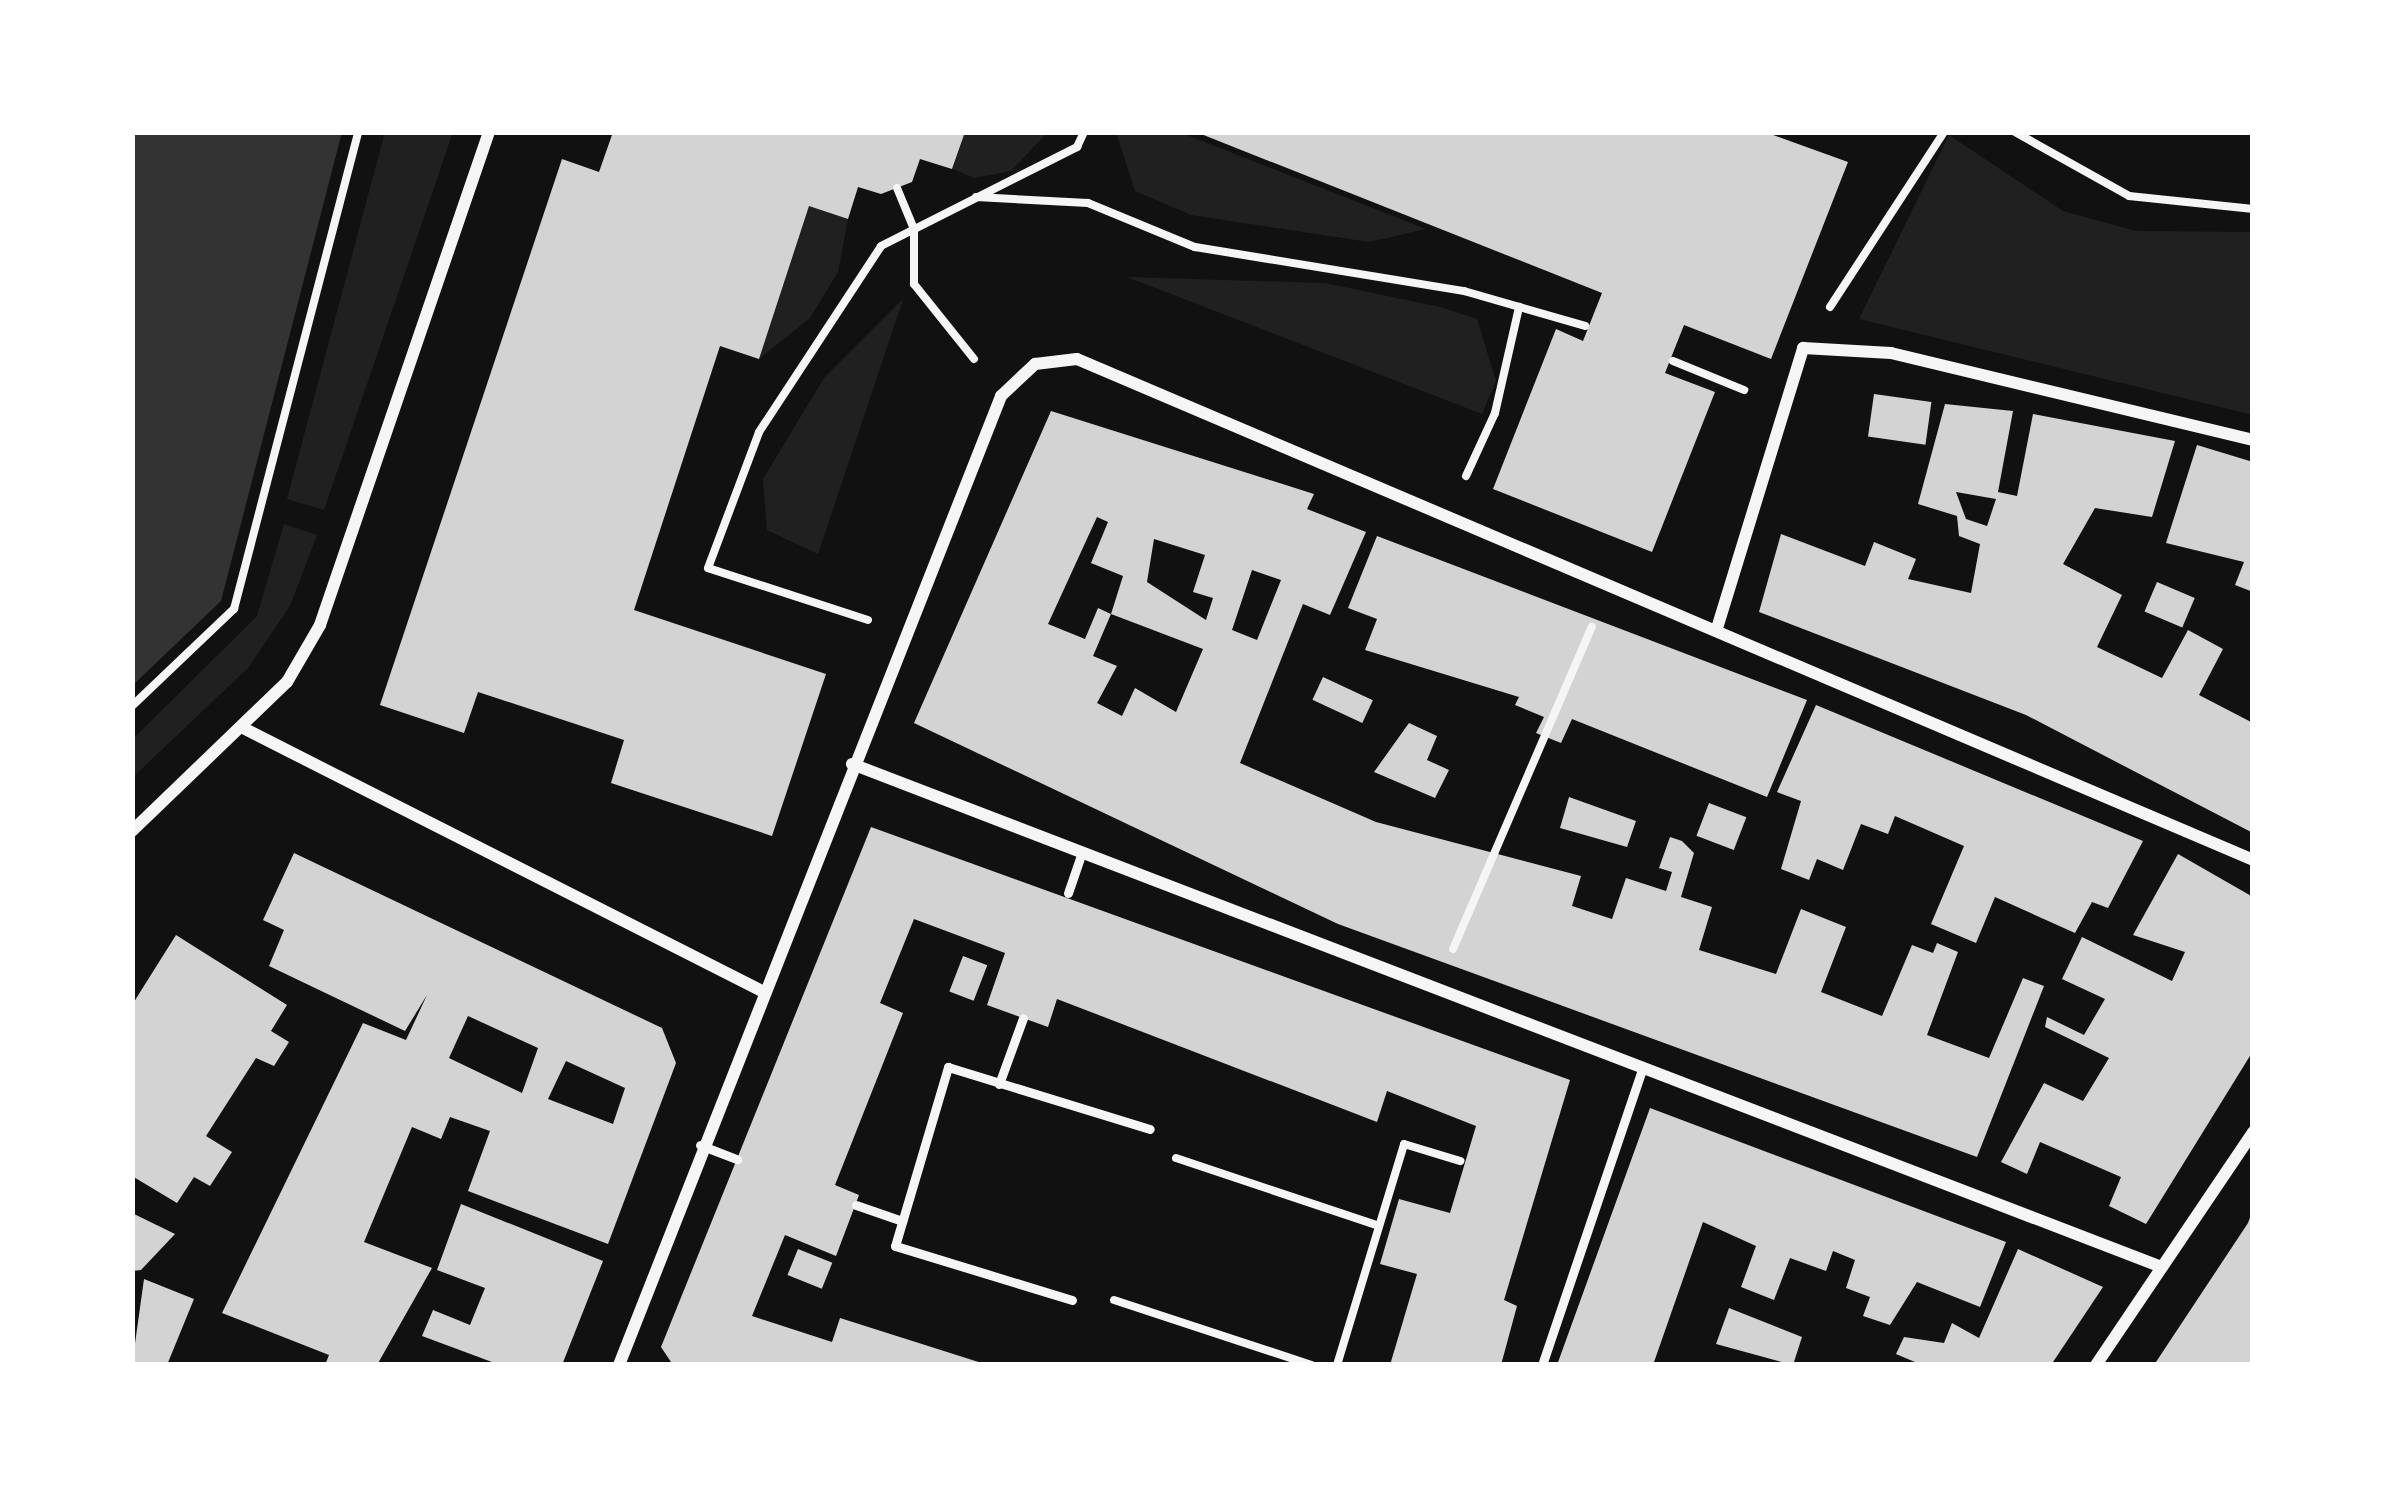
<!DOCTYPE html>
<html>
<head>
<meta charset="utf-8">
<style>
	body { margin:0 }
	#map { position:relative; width:2385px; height:1497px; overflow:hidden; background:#111; font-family:"Exo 2",sans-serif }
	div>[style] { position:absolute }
	.green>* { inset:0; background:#202020 }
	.water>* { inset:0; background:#333 }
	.building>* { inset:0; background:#d3d3d3; transform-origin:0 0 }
	.path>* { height:8px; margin:-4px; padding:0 4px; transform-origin:4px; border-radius:4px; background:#f5f5f5 }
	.service>* { height:9px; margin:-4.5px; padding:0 4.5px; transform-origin:4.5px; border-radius:4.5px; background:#f5f5f5 }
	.minor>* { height:12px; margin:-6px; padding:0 6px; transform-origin:6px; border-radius:6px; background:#f5f5f5 }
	span { translate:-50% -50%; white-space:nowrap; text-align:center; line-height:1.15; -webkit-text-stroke:9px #fff; paint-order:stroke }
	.frame { position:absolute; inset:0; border:135px solid #fff; pointer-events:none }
</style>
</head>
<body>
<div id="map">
	<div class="green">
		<i style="clip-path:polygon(385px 132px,453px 132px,324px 510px,287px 499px)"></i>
		<i style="clip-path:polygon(965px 132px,1048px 132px,1011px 171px,974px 178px,953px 169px)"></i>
		<i style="clip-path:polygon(1116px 132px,1179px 132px,1426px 229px,1369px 242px,1191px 215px,1135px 191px)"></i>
		<i style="clip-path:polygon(1949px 135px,2063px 211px,2136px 231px,2253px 232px,2253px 415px,1859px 319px)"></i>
		<i style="clip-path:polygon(809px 206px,848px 219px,838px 272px,810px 318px,759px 359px)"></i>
		<i style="clip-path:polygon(1127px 277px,1325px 283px,1440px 307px,1477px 319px,1496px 381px,1482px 414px)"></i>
		<i style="clip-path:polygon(903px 299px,818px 554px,767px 530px,763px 479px,824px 378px)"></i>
		<i style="clip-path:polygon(284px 524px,317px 535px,290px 606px,248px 668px,132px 778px,132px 740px,257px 616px)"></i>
	</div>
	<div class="water">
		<i style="clip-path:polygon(132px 132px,342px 132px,221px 601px,132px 686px)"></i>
	</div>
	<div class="building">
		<i style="clip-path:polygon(613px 132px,965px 132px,952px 169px,920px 159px,912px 182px,881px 194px,858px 187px,848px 219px,809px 206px,759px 359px,720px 346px,634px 610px,826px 674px,772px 836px,611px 783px,624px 740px,478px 692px,464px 733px,380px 705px,562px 159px,599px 172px)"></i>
		<i style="clip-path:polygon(1196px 132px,1765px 132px,1848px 162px,1771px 359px,1684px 325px,1665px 373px,1715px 392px,1652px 552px,1493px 489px,1556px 329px,1583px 341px,1602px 293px)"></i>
		<i style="left:1874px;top:394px;width:58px;height:43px;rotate:8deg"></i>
		<i style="clip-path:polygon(evenodd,1945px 404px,2013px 411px,1998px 492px,2017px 496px,2033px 414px,2175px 441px,2152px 517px,2095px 508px,2063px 564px,2122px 595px,2097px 647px,2162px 678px,2188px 630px,2223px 649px,2199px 695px,2253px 723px,2253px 833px,2026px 715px,1759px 612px,1781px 534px,1865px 566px,1874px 542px,1916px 559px,1908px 579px,1971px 593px,1980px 544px,1959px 536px,1957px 516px,1918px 504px,1945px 404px,1956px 492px,1996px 499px,1987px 526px,1966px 519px,1956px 492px)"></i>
		<i style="clip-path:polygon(evenodd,1051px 411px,1314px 494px,1307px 509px,1366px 532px,1330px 615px,1303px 604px,1240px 763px,1376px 822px,1581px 876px,1572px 906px,1612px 919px,1626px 878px,1666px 891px,1672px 872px,1659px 868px,1670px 837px,1682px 841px,1694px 853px,1681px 897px,1712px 907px,1699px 950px,1776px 974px,1801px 909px,1846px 927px,1821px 992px,1882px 1016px,1912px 945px,1933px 953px,1937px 943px,1958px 952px,1927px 1035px,1989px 1058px,2023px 978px,2044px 986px,1977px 1157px,1338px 924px,914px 723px,1051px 411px,1097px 517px,1108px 522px,1091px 563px,1123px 576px,1111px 614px,1203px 649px,1176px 712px,1135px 688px,1122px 716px,1097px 703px,1117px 666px,1093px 656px,1111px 614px,1098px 608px,1085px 639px,1048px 624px,1097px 517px,1051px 411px,1154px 539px,1205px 555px,1193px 592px,1213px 598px,1206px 620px,1147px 582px,1154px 539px,1051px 411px,1252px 570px,1281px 580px,1257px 640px,1232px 630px,1252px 570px)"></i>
		<i style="clip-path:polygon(2197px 445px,2253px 462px,2253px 592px,2235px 585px,2244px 562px,2166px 543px)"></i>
		<i style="clip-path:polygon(1377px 536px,1807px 700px,1767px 797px,1572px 719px,1561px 743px,1536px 733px,1544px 717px,1515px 705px,1519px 697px,1365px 650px,1377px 619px,1348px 608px)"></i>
		<i style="left:2157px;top:582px;width:41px;height:32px;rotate:23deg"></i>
		<i style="left:1323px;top:677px;width:55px;height:25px;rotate:25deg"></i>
		<i style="clip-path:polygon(1816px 705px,2143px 841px,2108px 908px,2092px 902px,2075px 933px,1995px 897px,1976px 943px,1931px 924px,1964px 846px,1895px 816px,1888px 834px,1861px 824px,1843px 870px,1817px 859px,1809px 880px,1781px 869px,1801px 801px,1777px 792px)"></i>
		<i style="clip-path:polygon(1409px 723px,1437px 736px,1427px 760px,1449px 770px,1435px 798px,1374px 772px)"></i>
		<i style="clip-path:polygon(1569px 797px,1636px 821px,1627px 847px,1560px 828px)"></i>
		<i style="left:1709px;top:803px;width:40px;height:35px;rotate:21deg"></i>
		<i style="clip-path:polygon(871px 827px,1570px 1080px,1504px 1300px,1517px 1306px,1501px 1365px,1390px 1365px,1417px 1274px,1380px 1264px,1399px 1199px,1450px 1213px,1476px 1126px,1387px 1091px,1377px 1122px,1057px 999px,1048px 1027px,987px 1005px,1005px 953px,914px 919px,880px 1003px,903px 1013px,835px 1185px,859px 1195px,836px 1256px,785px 1235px,752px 1316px,832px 1342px,840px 1318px,988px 1365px,673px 1365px,661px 1347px)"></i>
		<i style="clip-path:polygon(evenodd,294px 853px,662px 1028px,676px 1063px,608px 1244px,468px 1191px,490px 1131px,450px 1117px,441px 1139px,412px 1127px,364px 1242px,432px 1268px,377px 1365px,325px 1365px,329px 1355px,222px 1313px,363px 1023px,406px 1040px,427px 995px,405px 1031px,269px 966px,284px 930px,263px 920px,294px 853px,468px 1016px,538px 1048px,522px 1093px,449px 1058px,468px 1016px,294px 853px,566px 1061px,625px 1088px,613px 1124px,548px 1099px,566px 1061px)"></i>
		<i style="clip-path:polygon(2178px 854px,2253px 897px,2253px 1051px,2146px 1224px,2109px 1206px,2121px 1177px,2040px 1142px,2027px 1174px,2001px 1162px,2044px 1083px,2083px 1101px,2109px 1058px,2045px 1027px,2047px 1017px,2084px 1035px,2105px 999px,2062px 979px,2082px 937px,2172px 981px,2185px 952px,2133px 935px)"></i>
		<i style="clip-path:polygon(176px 935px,287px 1005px,271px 1031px,289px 1042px,274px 1066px,256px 1058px,206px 1136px,232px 1152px,210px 1186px,194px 1177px,177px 1203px,132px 1176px,132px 1005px)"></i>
		<i style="left:963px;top:956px;width:26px;height:38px;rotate:21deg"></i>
		<i style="clip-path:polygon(1650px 1108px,2006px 1242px,1980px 1307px,1917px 1282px,1890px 1325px,1863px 1316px,1870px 1297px,1846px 1288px,1855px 1260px,1833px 1251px,1826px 1271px,1790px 1258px,1774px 1300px,1741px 1287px,1756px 1246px,1703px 1222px,1653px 1365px,1557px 1365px)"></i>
		<i style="clip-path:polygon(461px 1204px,603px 1261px,562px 1365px,500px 1365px,422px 1336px,433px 1310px,470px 1325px,485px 1288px,437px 1270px)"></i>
		<i style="clip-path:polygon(2253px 1209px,2253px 1365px,2154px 1365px,2248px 1223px)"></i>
		<i style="clip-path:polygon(132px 1213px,175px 1234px,141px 1270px,132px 1271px)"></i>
		<i style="left:798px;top:1249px;width:37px;height:28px;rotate:22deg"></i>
		<i style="clip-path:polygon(2018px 1249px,2103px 1287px,2051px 1365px,1922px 1365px,1896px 1354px,1904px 1337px,1944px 1343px,1952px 1323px,1979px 1338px)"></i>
		<i style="clip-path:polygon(144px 1279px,194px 1299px,167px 1365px,132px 1365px)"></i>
		<i style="clip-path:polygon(1729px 1308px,1802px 1337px,1793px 1365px,1716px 1344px)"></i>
	</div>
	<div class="path">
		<i style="left:2015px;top:132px;width:131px;rotate:29.3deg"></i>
		<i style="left:2129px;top:196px;width:125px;rotate:6deg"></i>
		<i style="left:897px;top:188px;width:44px;rotate:67.5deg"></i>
		<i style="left:914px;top:229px;width:55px;rotate:90deg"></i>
		<i style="left:914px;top:284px;width:96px;rotate:51.3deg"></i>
		<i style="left:976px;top:197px;width:112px;rotate:3.1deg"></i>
		<i style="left:1088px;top:203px;width:116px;rotate:22.4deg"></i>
		<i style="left:1195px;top:247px;width:273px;rotate:9.3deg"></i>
		<i style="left:1464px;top:291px;width:126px;rotate:16.1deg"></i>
		<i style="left:1830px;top:307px;width:209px;rotate:-56.9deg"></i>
		<i style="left:1673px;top:361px;width:77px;rotate:22.2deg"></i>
		<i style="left:1466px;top:476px;width:69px;rotate:-65.3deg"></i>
		<i style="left:1495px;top:413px;width:109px;rotate:-77.2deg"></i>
		<i style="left:868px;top:620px;width:168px;rotate:-162deg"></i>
		<i style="left:708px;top:568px;width:145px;rotate:-69.4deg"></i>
		<i style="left:759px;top:432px;width:222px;rotate:-56.7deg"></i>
		<i style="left:881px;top:246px;width:220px;rotate:-26.8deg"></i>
		<i style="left:1077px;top:147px;width:17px;rotate:-65deg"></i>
		<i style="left:132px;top:706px;width:141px;rotate:-43.6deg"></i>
		<i style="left:234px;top:609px;width:493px;rotate:-75.4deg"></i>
		<i style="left:1453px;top:949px;width:351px;rotate:-66.7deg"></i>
		<i style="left:1176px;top:1158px;width:214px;rotate:18.5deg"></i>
		<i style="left:1114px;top:1300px;width:208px;rotate:18.2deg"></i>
		<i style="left:1337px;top:1365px;width:231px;rotate:-73.1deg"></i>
		<i style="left:1404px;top:1144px;width:59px;rotate:16.9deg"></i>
	</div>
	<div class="service">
		<i style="left:1068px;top:893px;width:40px;rotate:-71.1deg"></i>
		<i style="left:999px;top:1084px;width:70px;rotate:-70deg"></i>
		<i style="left:700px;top:1145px;width:40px;rotate:21deg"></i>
		<i style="left:856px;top:1205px;width:49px;rotate:19.2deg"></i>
		<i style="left:1072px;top:1300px;width:185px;rotate:-163deg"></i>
		<i style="left:895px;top:1246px;width:187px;rotate:-73.5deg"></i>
		<i style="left:948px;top:1067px;width:211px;rotate:17.1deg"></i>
		<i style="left:1542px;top:1365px;width:312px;rotate:-71.3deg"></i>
	</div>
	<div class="minor">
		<i style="left:1718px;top:625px;width:290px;rotate:-72.9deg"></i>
		<i style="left:1803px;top:348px;width:88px;rotate:3.3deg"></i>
		<i style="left:1891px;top:353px;width:372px;rotate:13.5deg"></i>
		<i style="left:243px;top:728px;width:582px;rotate:26.87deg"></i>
		<i style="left:852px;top:764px;width:1403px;rotate:21.01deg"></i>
		<i style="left:132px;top:831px;width:215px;rotate:-43.9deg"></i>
		<i style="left:287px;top:682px;width:66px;rotate:-59.9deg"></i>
		<i style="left:320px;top:625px;width:521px;rotate:-71.08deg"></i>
		<i style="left:619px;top:1365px;width:1042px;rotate:-68.48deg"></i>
		<i style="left:1001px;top:396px;width:47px;rotate:-43.3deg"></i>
		<i style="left:1035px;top:364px;width:42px;rotate:-6.8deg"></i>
		<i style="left:1077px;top:359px;width:1278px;rotate:23.07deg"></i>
		<i style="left:2096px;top:1365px;width:281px;rotate:-56deg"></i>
	</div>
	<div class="frame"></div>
</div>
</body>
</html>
